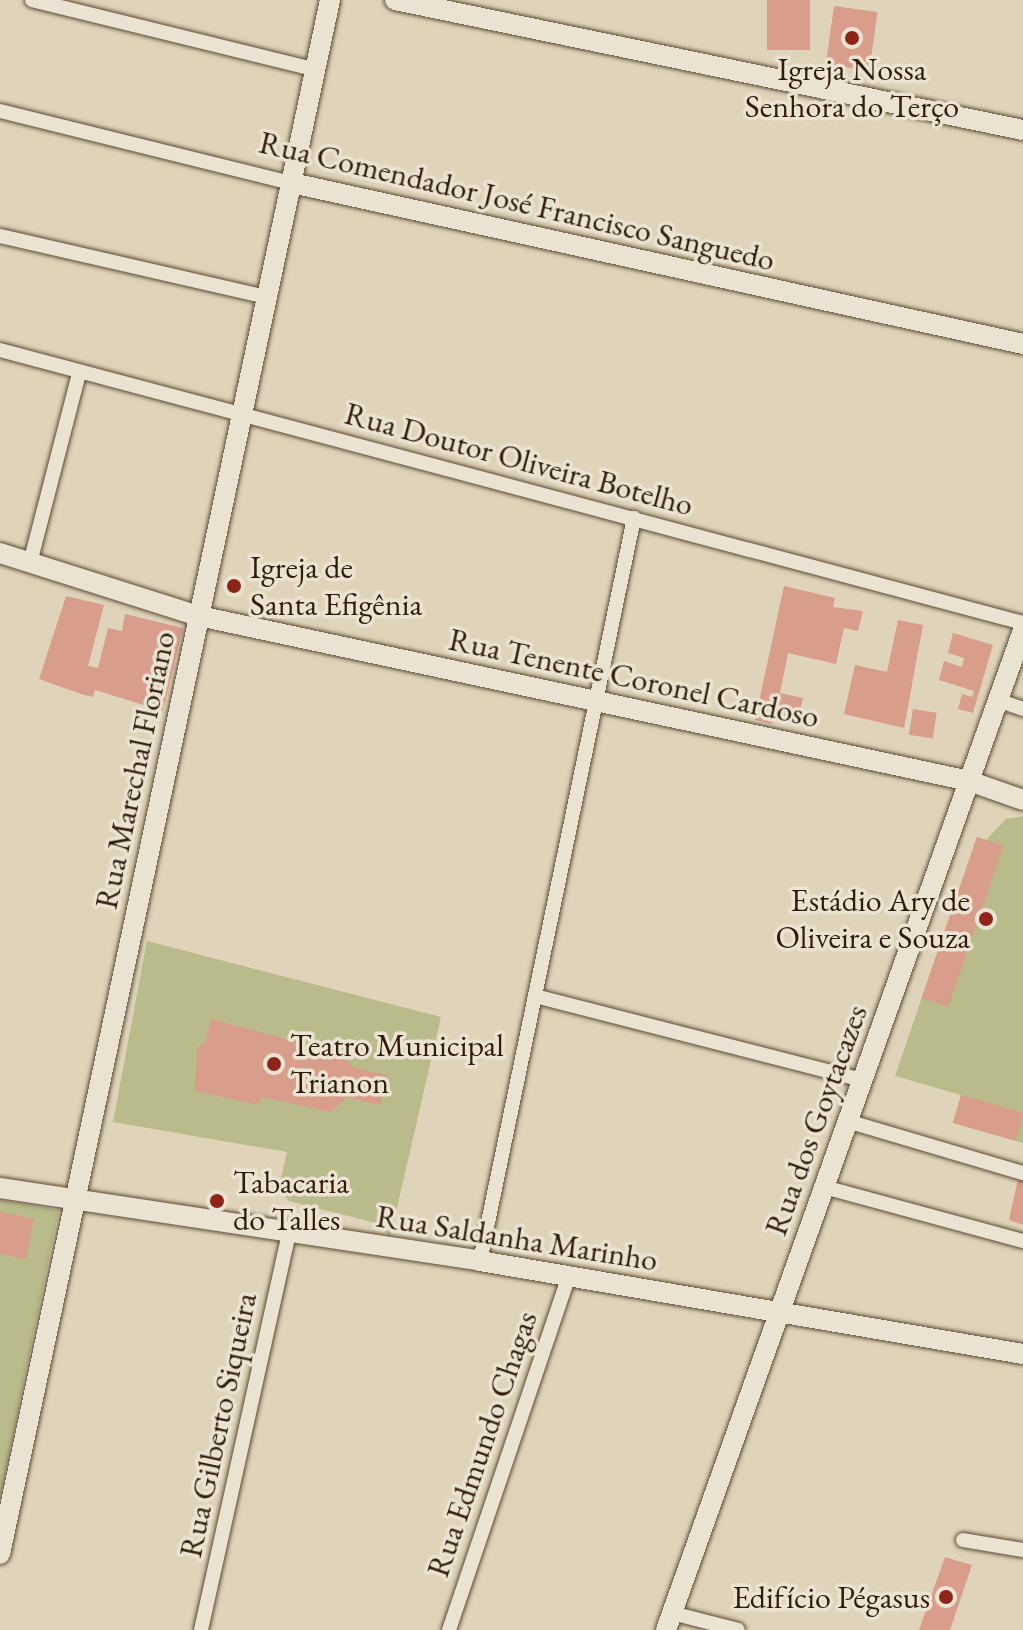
<!DOCTYPE html>
<html>
<head>
<meta charset="utf-8">
<style>
	body { margin:0 }
	#map { position:relative; width:1023px; height:1630px; overflow:hidden; background:#dfd4ba; font-family:"EB Garamond",serif }
	div>[style] { position:absolute }
	.green>* { inset:0; background:#b9bb8b }
	.building>* { inset:0; background:#d99d8c; transform-origin:0 0 }
	.roads { filter:drop-shadow(0 0 2px #5c4a35) drop-shadow(0 0 2px #5c4a35) }
	.street>* { height:14px; margin:-7px; padding:0 7px; transform-origin:7px; border-radius:7px; background:#eae3d2 }
	.secondary>* { height:20px; margin:-10px; padding:0 10px; transform-origin:10px; border-radius:10px; background:#eae3d2 }
	.dots>* { width:22px; height:22px; translate:-50% -50%; box-sizing:border-box; border:4px solid #eae3d2; border-radius:50% }
	span { translate:-50% -50%; white-space:nowrap; text-align:center; line-height:1.15; -webkit-text-stroke:7px #eae3d2; paint-order:stroke }
	.poi-label { font-size:32px; color:#301c09 }
	.left { translate:0 -50%; text-align:left }
	.right { translate:-100% -50%; text-align:right }
	.street-label { font-size:32px; color:#301c09 }
</style>
</head>
<body>
<div id="map">
	<div class="green">
		<i style="clip-path:polygon(1023px 816px,1023px 1143px,953px 1123px,961px 1095px,895px 1076px,977px 837px,986px 840px,1006px 819px)"></i>
		<i style="clip-path:polygon(147px 941px,441px 1017px,390px 1238px,380px 1224px,289px 1201px,279px 1188px,287px 1152px,113px 1122px)"></i>
		<i style="clip-path:polygon(0 1200px,59px 1210px,0 1496px)"></i>
	</div>
	<div class="building">
		<i style="left:767px;top:0;width:43px;height:50px"></i>
		<i style="left:834px;top:6px;width:44px;height:59px;rotate:8deg"></i>
		<i style="clip-path:polygon(784px 586px,835px 598px,833px 607px,863px 611px,858px 631px,844px 628px,836px 664px,788px 653px,780px 693px,803px 698px,798px 719px,773px 718px,772px 724px,755px 720px)"></i>
		<i style="clip-path:polygon(66px 596px,104px 605px,88px 666px,98px 668px,108px 628px,122px 631px,125px 614px,183px 628px,163px 711px,95px 690px,93px 697px,81px 694px,39px 679px)"></i>
		<i style="clip-path:polygon(898px 620px,923px 625px,904px 728px,844px 714px,855px 665px,887px 672px)"></i>
		<i style="clip-path:polygon(953px 633px,993px 645px,973px 713px,958px 709px,962px 694px,972px 697px,974px 691px,939px 680px,944px 661px,962px 667px,964px 658px,948px 653px)"></i>
		<i style="left:913px;top:709px;width:24px;height:26px;rotate:9deg"></i>
		<i style="left:977px;top:837px;width:28px;height:170px;rotate:19deg"></i>
		<i style="clip-path:polygon(211px 1019px,342px 1054px,354px 1068px,387px 1075px,380px 1105px,347px 1097px,331px 1112px,261px 1097px,259px 1105px,195px 1091px,197px 1049px,206px 1040px)"></i>
		<i style="left:961px;top:1095px;width:65px;height:29px;rotate:16deg"></i>
		<i style="clip-path:polygon(1018px 1179px,1023px 1181px,1023px 1225px,1009px 1220px)"></i>
		<i style="left:210px;top:1194px;width:16px;height:11px;rotate:11deg"></i>
		<i style="clip-path:polygon(0 1212px,34px 1219px,26px 1259px,0 1254px)"></i>
		<i style="clip-path:polygon(945px 1557px,972px 1565px,950px 1630px,919px 1630px)"></i>
	</div>
	<div class="roads">
		<div class="street">
			<i style="left:32px;top:0;width:293px;rotate:13.8deg"></i>
			<i style="left:0;top:111px;width:301px;rotate:13.9deg"></i>
			<i style="left:0;top:236px;width:273px;rotate:12.9deg"></i>
			<i style="left:0;top:350px;width:1059px;rotate:14.94deg"></i>
			<i style="left:30px;top:563px;width:195px;rotate:-75.5deg"></i>
			<i style="left:997px;top:700px;width:28px;rotate:19deg"></i>
			<i style="left:535px;top:996px;width:338px;rotate:14.4deg"></i>
			<i style="left:847px;top:1121px;width:184px;rotate:16.5deg"></i>
			<i style="left:824px;top:1187px;width:206px;rotate:15.2deg"></i>
			<i style="left:480px;top:1261px;width:759px;rotate:-78.29deg"></i>
			<i style="left:963px;top:1540px;width:61px;rotate:9.5deg"></i>
			<i style="left:672px;top:1613px;width:68px;rotate:14.4deg"></i>
			<i style="left:201px;top:1630px;width:407px;rotate:-77.5deg"></i>
			<i style="left:449px;top:1630px;width:375px;rotate:-71.3deg"></i>
		</div>
		<div class="secondary">
			<i style="left:395px;top:0;width:641px;rotate:11.7deg"></i>
			<i style="left:292px;top:183px;width:749px;rotate:12.42deg"></i>
			<i style="left:0;top:553px;width:209px;rotate:17.6deg"></i>
			<i style="left:199px;top:616px;width:787px;rotate:12.09deg"></i>
			<i style="left:969px;top:781px;width:57px;rotate:19.4deg"></i>
			<i style="left:0;top:1188px;width:486px;rotate:8.6deg"></i>
			<i style="left:480px;top:1261px;width:551px;rotate:9.72deg"></i>
			<i style="left:0;top:1554px;width:1589px;rotate:-78.01deg"></i>
			<i style="left:666px;top:1630px;width:1062px;rotate:-70.35deg"></i>
		</div>
	</div>
	<div class="dots">
		<i style="left:852px;top:38px;background:#8f2418"></i>
		<i style="left:234px;top:586px;background:#8f2418"></i>
		<i style="left:986px;top:919px;background:#8f2418"></i>
		<i style="left:274px;top:1064px;background:#8f2418"></i>
		<i style="left:217px;top:1201px;background:#8f2418"></i>
		<i style="left:946px;top:1597px;background:#8f2418"></i>
	</div>
	<div class="poi-label">
		<span style="left:852px;top:88px">Igreja Nossa<br>Senhora do Terço</span>
		<span class="left" style="left:250px;top:586px">Igreja de<br>Santa Efigênia</span>
		<span class="right" style="left:970px;top:919px">Estádio Ary de<br>Oliveira e Souza</span>
		<span class="left" style="left:290px;top:1064px">Teatro Municipal<br>Trianon</span>
		<span class="left" style="left:233px;top:1201px">Tabacaria<br>do Talles</span>
		<span class="right" style="left:930px;top:1597px">Edifício Pégasus</span>
	</div>
	<div class="street-label">
		<span style="left:517px;top:201px;rotate:13deg">Rua Comendador José Francisco Sanguedo</span>
		<span style="left:519px;top:459px;rotate:15deg">Rua Doutor Oliveira Botelho</span>
		<span style="left:634px;top:678px;rotate:12deg">Rua Tenente Coronel Cardoso</span>
		<span style="left:135px;top:770px;rotate:-78deg">Rua Marechal Floriano</span>
		<span style="left:816px;top:1120px;rotate:-70deg">Rua dos Goytacazes</span>
		<span style="left:517px;top:1238px;rotate:9deg">Rua Saldanha Marinho</span>
		<span style="left:218px;top:1425px;rotate:-78deg">Rua Gilberto Siqueira</span>
		<span style="left:482px;top:1444px;rotate:-71deg">Rua Edmundo Chagas</span>
	</div>
</div>
</body>
</html>
